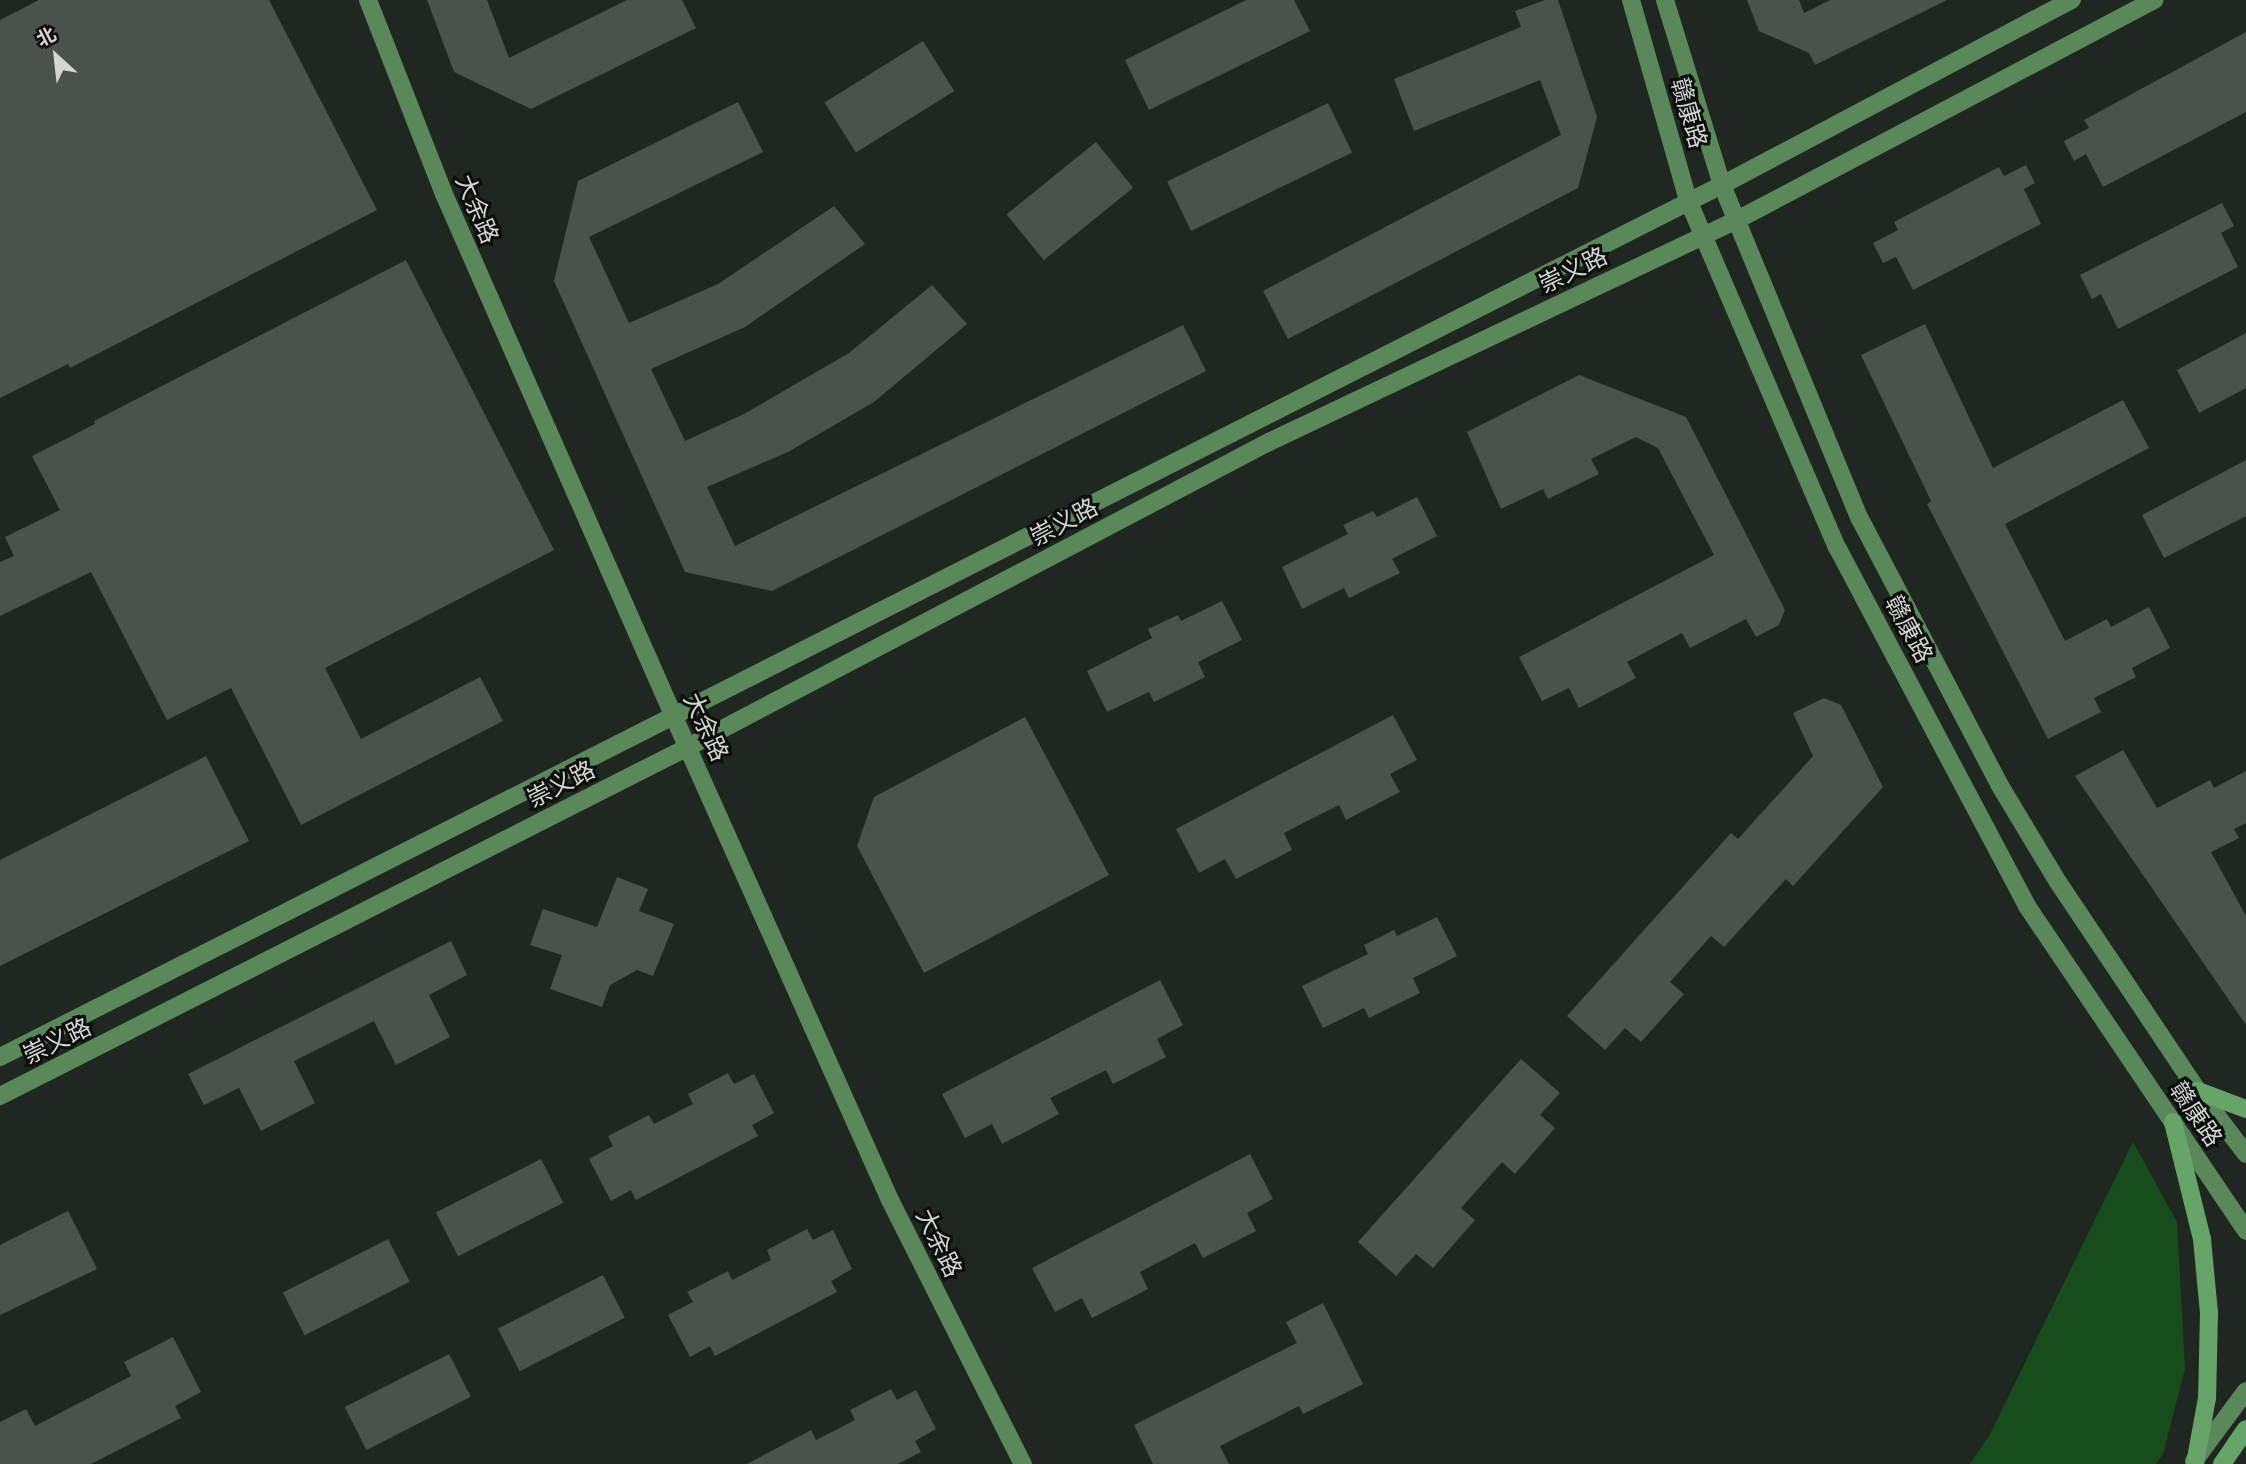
<!DOCTYPE html>
<html>
<head>
<meta charset="utf-8">
<style>
	body { margin:0 }
	#map { position:relative; width:2246px; height:1464px; overflow:hidden; background:#202620; font-family:"Zilla Slab","Noto Sans SC",serif }
	div>[style] { position:absolute }
	.green>* { inset:0; background:#174d1c }
	.building>* { inset:0; background:#4b524b; transform-origin:0 0 }
	.secondary>* { height:18px; margin:-9px; padding:0 9px; transform-origin:9px; border-radius:9px; background:#5a885b }
	.primary>* { height:18px; margin:-9px; padding:0 9px; transform-origin:9px; border-radius:9px; background:#67a469 }
	span { translate:-50% -50%; white-space:nowrap; text-align:center; line-height:1.15; -webkit-text-stroke:6px #0c0f0c; paint-order:stroke }
	.street-label { font-size:24px; color:#d3d7d3 }
	.north { position:absolute; left:21px; top:21px; width:70px; height:70px; -webkit-text-stroke:5px #0c0f0c; paint-order:stroke; rotate:333deg; font-size:19px; font-weight:700; line-height:28px; text-align:center; color:#d3d7d3 }
	.north::after { content:''; display:block; margin:auto; width:24px; height:32px; background:#d3d7d3; clip-path:polygon(50% 0,100% 100%,50% 72%,0 100%) }
</style>
</head>
<body>
<div id="map">
	<div class="green">
		<i style="clip-path:polygon(2133px 1142px,2177px 1222px,2185px 1369px,2163px 1454px,2156px 1464px,1970px 1464px,1989px 1436px)"></i>
	</div>
	<div class="building">
		<i style="clip-path:polygon(39px 0,269px 0,377px 210px,70px 368px,68px 364px,0 398px,0 20px)"></i>
		<i style="clip-path:polygon(427px 0,487px 0,509px 58px,627px 0,682px 0,696px 28px,531px 109px,454px 72px)"></i>
		<i style="clip-path:polygon(1246px 0,1294px 0,1310px 31px,1149px 110px,1125px 60px)"></i>
		<i style="clip-path:polygon(1545px 0,1558px 0,1597px 117px,1578px 188px,1288px 339px,1263px 291px,1561px 135px,1540px 80px,1414px 131px,1394px 79px,1521px 27px,1515px 11px)"></i>
		<i style="clip-path:polygon(1747px 0,1799px 0,1804px 13px,1830px 0,1947px 0,1815px 65px,1809px 53px,1759px 31px)"></i>
		<i style="clip-path:polygon(2246px 32px,2246px 112px,2103px 187px,2086px 154px,2074px 161px,2064px 141px,2089px 128px,2084px 120px)"></i>
		<i style="left:923px;top:41px;width:59px;height:116px;rotate:58deg"></i>
		<i style="clip-path:polygon(738px 102px,763px 152px,589px 237px,629px 323px,718px 284px,834px 206px,865px 244px,745px 327px,651px 369px,685px 441px,744px 414px,849px 353px,932px 285px,967px 324px,874px 402px,788px 452px,707px 487px,735px 546px,1183px 325px,1206px 371px,772px 591px,685px 572px,554px 281px,578px 181px)"></i>
		<i style="left:1328px;top:103px;width:55px;height:179px;rotate:64deg"></i>
		<i style="left:1096px;top:142px;width:59px;height:115px;rotate:51deg"></i>
		<i style="clip-path:polygon(2026px 165px,2035px 183px,2024px 189px,2041px 224px,1913px 290px,1896px 257px,1883px 263px,1873px 243px,1898px 230px,1894px 222px,1999px 167px,2004px 176px)"></i>
		<i style="clip-path:polygon(2222px 203px,2234px 226px,2221px 233px,2238px 267px,2118px 329px,2101px 294px,2092px 299px,2080px 275px)"></i>
		<i style="clip-path:polygon(406px 260px,554px 550px,325px 668px,361px 739px,480px 677px,503px 721px,301px 825px,231px 688px,167px 720px,91px 572px,0 616px,0 562px,14px 556px,5px 537px,60px 510px,32px 456px,95px 424px,94px 421px)"></i>
		<i style="clip-path:polygon(1925px 324px,1993px 468px,2123px 400px,2149px 448px,2005px 524px,2065px 641px,2107px 619px,2111px 627px,2149px 607px,2170px 648px,2132px 668px,2136px 677px,2094px 698px,2101px 712px,2048px 739px,1927px 504px,1931px 501px,1861px 355px)"></i>
		<i style="clip-path:polygon(2246px 333px,2246px 388px,2199px 413px,2177px 370px)"></i>
		<i style="clip-path:polygon(1579px 375px,1686px 417px,1785px 610px,1779px 625px,1756px 637px,1746px 619px,1690px 648px,1682px 633px,1627px 662px,1636px 678px,1579px 708px,1569px 688px,1542px 701px,1519px 657px,1714px 555px,1658px 448px,1636px 437px,1591px 459px,1599px 474px,1548px 499px,1543px 489px,1501px 509px,1467px 432px)"></i>
		<i style="clip-path:polygon(2246px 460px,2246px 516px,2164px 558px,2142px 515px)"></i>
		<i style="clip-path:polygon(1417px 497px,1437px 536px,1392px 559px,1400px 573px,1349px 598px,1344px 588px,1302px 609px,1282px 567px,1348px 534px,1343px 525px,1373px 511px,1377px 517px)"></i>
		<i style="clip-path:polygon(1222px 601px,1242px 640px,1198px 662px,1205px 677px,1154px 702px,1149px 692px,1107px 712px,1087px 671px,1152px 638px,1148px 629px,1178px 615px,1181px 621px)"></i>
		<i style="clip-path:polygon(1824px 698px,1841px 705px,1883px 787px,1793px 886px,1786px 879px,1724px 947px,1711px 936px,1670px 982px,1684px 994px,1641px 1042px,1625px 1028px,1605px 1050px,1567px 1016px,1731px 833px,1738px 839px,1813px 756px,1793px 713px)"></i>
		<i style="clip-path:polygon(1393px 715px,1417px 760px,1390px 774px,1400px 792px,1346px 820px,1339px 805px,1307px 821px,1284px 833px,1292px 850px,1236px 879px,1225px 859px,1199px 873px,1176px 829px)"></i>
		<i style="clip-path:polygon(1025px 717px,1109px 875px,924px 973px,857px 846px,874px 797px)"></i>
		<i style="clip-path:polygon(2123px 750px,2157px 808px,2210px 780px,2214px 788px,2246px 771px,2246px 823px,2234px 829px,2239px 838px,2211px 852px,2246px 916px,2246px 1025px,2075px 776px)"></i>
		<i style="clip-path:polygon(206px 756px,249px 841px,0 966px,0 860px)"></i>
		<i style="clip-path:polygon(617px 877px,648px 889px,639px 911px,674px 924px,653px 976px,637px 970px,610px 985px,602px 1007px,550px 989px,562px 955px,530px 945px,543px 909px,597px 927px)"></i>
		<i style="clip-path:polygon(1437px 917px,1457px 956px,1413px 978px,1420px 993px,1369px 1018px,1364px 1008px,1323px 1028px,1302px 986px,1368px 954px,1364px 945px,1394px 930px,1397px 936px)"></i>
		<i style="clip-path:polygon(451px 941px,467px 975px,429px 995px,450px 1037px,396px 1065px,374px 1021px,294px 1061px,315px 1103px,261px 1131px,239px 1088px,204px 1105px,188px 1074px)"></i>
		<i style="clip-path:polygon(1160px 980px,1183px 1025px,1157px 1039px,1166px 1057px,1113px 1084px,1106px 1070px,1050px 1098px,1059px 1114px,1002px 1144px,992px 1124px,965px 1138px,942px 1094px)"></i>
		<i style="clip-path:polygon(1521px 1059px,1560px 1093px,1540px 1115px,1555px 1128px,1515px 1174px,1502px 1162px,1461px 1208px,1475px 1220px,1433px 1268px,1416px 1254px,1396px 1276px,1358px 1242px)"></i>
		<i style="clip-path:polygon(728px 1073px,734px 1084px,754px 1074px,774px 1113px,752px 1125px,758px 1136px,636px 1200px,631px 1190px,611px 1201px,589px 1159px,613px 1146px,608px 1136px,649px 1115px,654px 1124px,693px 1104px,688px 1094px)"></i>
		<i style="clip-path:polygon(1250px 1154px,1273px 1199px,1247px 1213px,1256px 1231px,1203px 1258px,1195px 1243px,1140px 1272px,1148px 1289px,1092px 1318px,1082px 1298px,1055px 1312px,1032px 1268px)"></i>
		<i style="left:541px;top:1159px;width:49px;height:118px;rotate:63deg"></i>
		<i style="clip-path:polygon(68px 1211px,97px 1269px,0 1315px,0 1245px)"></i>
		<i style="clip-path:polygon(807px 1229px,813px 1240px,833px 1230px,852px 1269px,831px 1281px,837px 1292px,715px 1356px,710px 1346px,690px 1357px,668px 1315px,693px 1302px,687px 1292px,728px 1271px,732px 1280px,771px 1260px,767px 1250px)"></i>
		<i style="left:388px;top:1239px;width:48px;height:118px;rotate:63deg"></i>
		<i style="left:603px;top:1275px;width:48px;height:118px;rotate:63deg"></i>
		<i style="clip-path:polygon(1323px 1303px,1363px 1384px,1303px 1414px,1299px 1406px,1220px 1446px,1229px 1464px,1153px 1464px,1134px 1425px,1297px 1343px,1286px 1322px)"></i>
		<i style="clip-path:polygon(173px 1337px,201px 1392px,175px 1406px,181px 1418px,91px 1464px,0 1464px,0 1422px,26px 1409px,35px 1426px,131px 1376px,124px 1362px)"></i>
		<i style="left:449px;top:1354px;width:48px;height:117px;rotate:63deg"></i>
		<i style="clip-path:polygon(891px 1389px,897px 1400px,916px 1390px,936px 1429px,915px 1441px,921px 1452px,898px 1464px,747px 1464px,811px 1430px,816px 1440px,855px 1420px,850px 1410px)"></i>
	</div>
	<div class="secondary">
		<i style="left:368px;top:0;width:208px;rotate:68.6deg"></i>
		<i style="left:444px;top:194px;width:571px;rotate:66.26deg"></i>
		<i style="left:674px;top:717px;width:529px;rotate:65.91deg"></i>
		<i style="left:890px;top:1200px;width:296px;rotate:63.3deg"></i>
		<i style="left:1631px;top:0;width:208px;rotate:74.1deg"></i>
		<i style="left:1688px;top:200px;width:378px;rotate:66.8deg"></i>
		<i style="left:1837px;top:547px;width:406px;rotate:62.1deg"></i>
		<i style="left:2027px;top:906px;width:392px;rotate:56deg"></i>
		<i style="left:1665px;top:0;width:194px;rotate:72.9deg"></i>
		<i style="left:1722px;top:185px;width:361px;rotate:67.6deg"></i>
		<i style="left:1860px;top:519px;width:299px;rotate:62.3deg"></i>
		<i style="left:1999px;top:784px;width:114px;rotate:59deg"></i>
		<i style="left:2058px;top:882px;width:252px;rotate:56.2deg"></i>
		<i style="left:2198px;top:1091px;width:79px;rotate:52.7deg"></i>
		<i style="left:0;top:1057px;width:1930px;rotate:-26.86deg"></i>
		<i style="left:1722px;top:185px;width:396px;rotate:-27.9deg"></i>
		<i style="left:0;top:1096px;width:771px;rotate:-26.9deg"></i>
		<i style="left:688px;top:747px;width:656px;rotate:-27.7deg"></i>
		<i style="left:1269px;top:442px;width:518px;rotate:-25.38deg"></i>
		<i style="left:1737px;top:220px;width:472px;rotate:-27.8deg"></i>
		<i style="left:2194px;top:1461px;width:87px;rotate:-53.4deg"></i>
	</div>
	<div class="primary">
		<i style="left:2198px;top:1091px;width:51px;rotate:20.6deg"></i>
		<i style="left:2173px;top:1122px;width:121px;rotate:76.1deg"></i>
		<i style="left:2202px;top:1239px;width:74px;rotate:84.6deg"></i>
		<i style="left:2209px;top:1313px;width:85px;rotate:91.3deg"></i>
		<i style="left:2207px;top:1398px;width:67px;rotate:100.3deg"></i>
		<i style="left:2222px;top:1464px;width:42px;rotate:-55.6deg"></i>
	</div>
	<div class="street-label">
		<span style="left:1689px;top:113px;rotate:74deg">赣康路</span>
		<span style="left:477px;top:209px;rotate:67deg">大余路</span>
		<span style="left:1573px;top:270px;rotate:-26deg">崇义路</span>
		<span style="left:1064px;top:522px;rotate:-28deg">崇义路</span>
		<span style="left:1909px;top:629px;rotate:62deg">赣康路</span>
		<span style="left:706px;top:727px;rotate:65deg">大余路</span>
		<span style="left:561px;top:784px;rotate:-27deg">崇义路</span>
		<span style="left:57px;top:1041px;rotate:-26deg">崇义路</span>
		<span style="left:2196px;top:1114px;rotate:56deg">赣康路</span>
		<span style="left:939px;top:1243px;rotate:64deg">大余路</span>
	</div>
	<div class="north">北</div>
</div>
</body>
</html>
